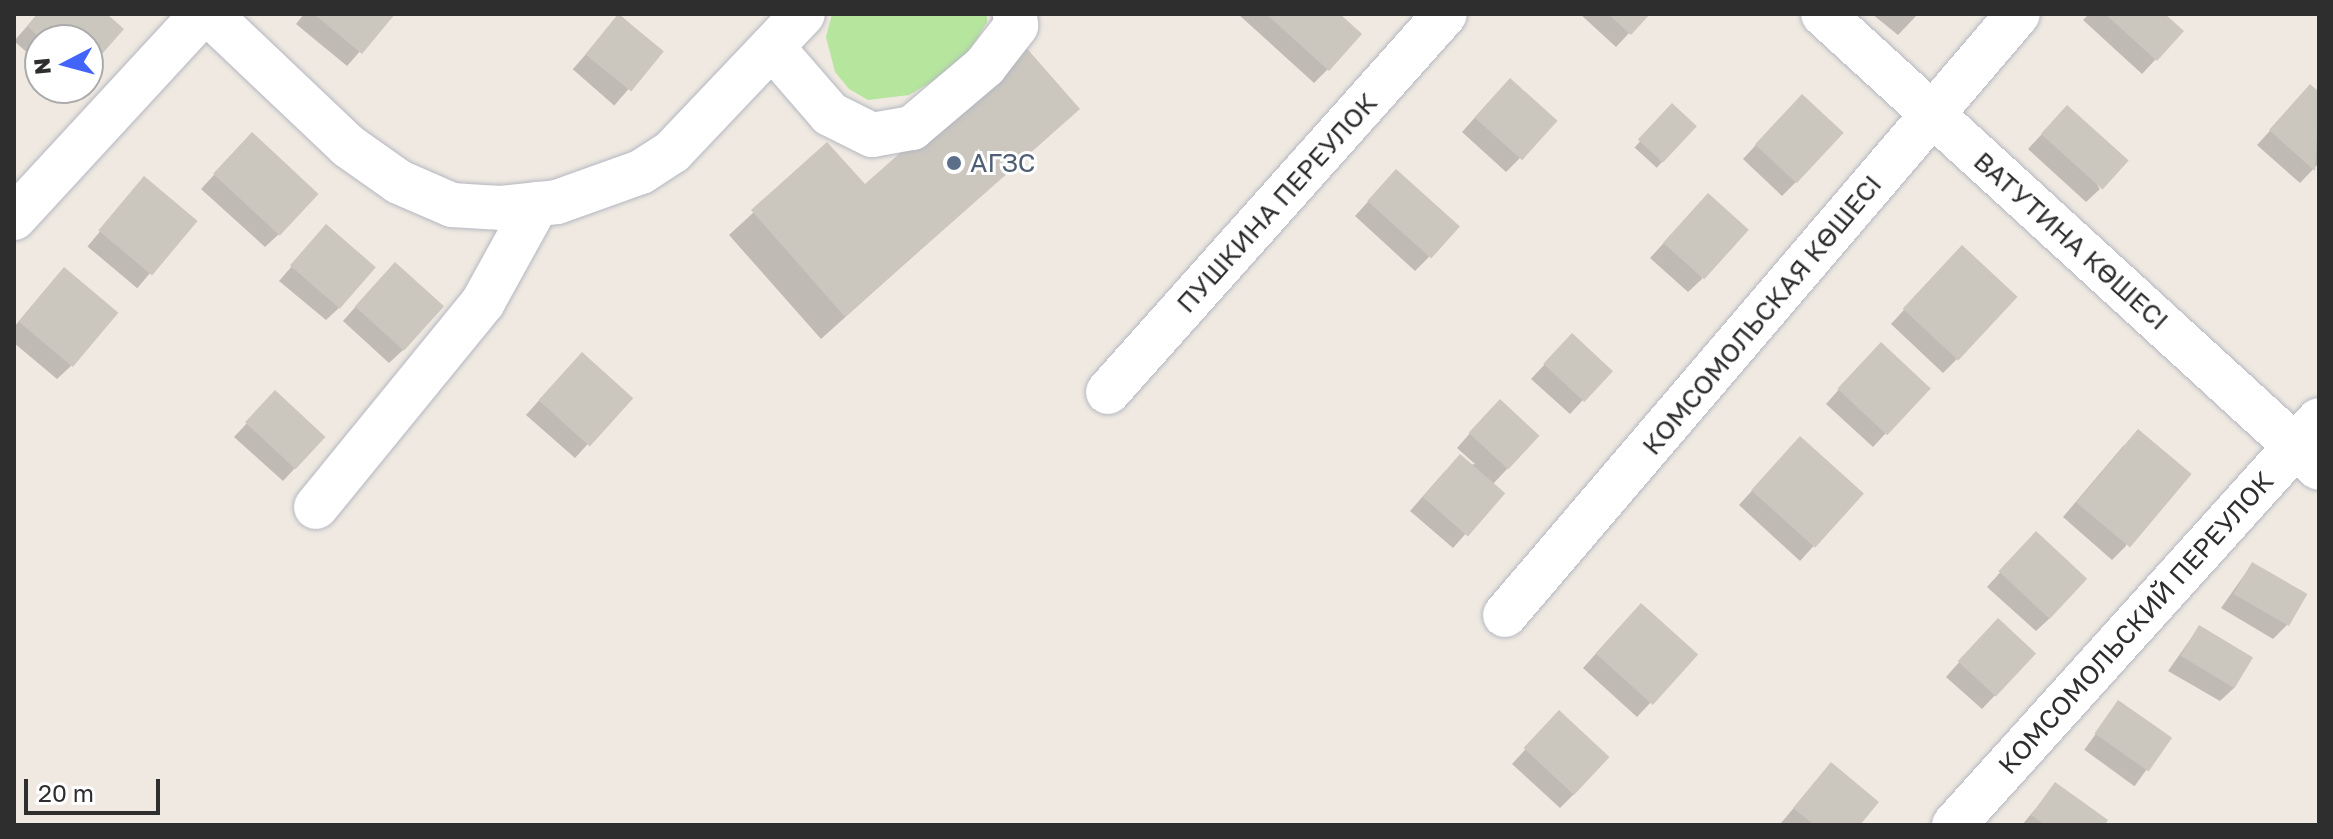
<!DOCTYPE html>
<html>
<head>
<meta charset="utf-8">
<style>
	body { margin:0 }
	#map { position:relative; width:2333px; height:839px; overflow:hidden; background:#efe9e1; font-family:"Golos Text",sans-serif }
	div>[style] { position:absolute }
	.green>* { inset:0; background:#b6e59e }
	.shadow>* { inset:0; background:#0003; transform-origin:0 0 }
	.building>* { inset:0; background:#cbc7bf; transform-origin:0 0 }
	.roads { filter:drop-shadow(0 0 2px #b4b7c1) drop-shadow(0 0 2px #b4b7c1) }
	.minor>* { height:44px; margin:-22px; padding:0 22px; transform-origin:22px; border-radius:22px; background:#fff }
	.dots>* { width:22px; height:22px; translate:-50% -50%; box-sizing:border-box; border:4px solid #fff; border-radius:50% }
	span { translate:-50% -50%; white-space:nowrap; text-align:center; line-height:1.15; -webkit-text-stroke:6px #fff; paint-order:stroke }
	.service-label { font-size:26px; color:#4e5e75 }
	.left { translate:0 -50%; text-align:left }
	.street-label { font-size:26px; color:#2e2e2e }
	.frame { position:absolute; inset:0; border:16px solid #2e2e2e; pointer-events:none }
	.north { position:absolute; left:24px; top:24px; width:80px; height:80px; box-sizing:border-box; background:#fff; border:2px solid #ababab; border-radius:50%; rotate:264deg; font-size:22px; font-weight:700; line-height:32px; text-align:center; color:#2e2e2e }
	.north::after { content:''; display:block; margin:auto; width:28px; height:36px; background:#4264fb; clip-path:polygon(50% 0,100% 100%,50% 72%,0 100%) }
	.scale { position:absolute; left:24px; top:779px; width:136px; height:36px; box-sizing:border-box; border:4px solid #2e2e2e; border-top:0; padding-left:10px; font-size:24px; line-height:28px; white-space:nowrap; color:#2e2e2e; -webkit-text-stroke:6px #fff; paint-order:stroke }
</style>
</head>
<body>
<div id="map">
	<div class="green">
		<i style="clip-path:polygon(832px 14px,987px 14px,987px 22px,969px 52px,933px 81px,909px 95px,868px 100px,849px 89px,835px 72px,826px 37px)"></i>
	</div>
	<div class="shadow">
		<i style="clip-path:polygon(38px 14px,104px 14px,88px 67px,88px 40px,40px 40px,40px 64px,14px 41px)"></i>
		<i style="clip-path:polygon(304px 14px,393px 14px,347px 66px,296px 24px)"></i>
		<i style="clip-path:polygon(1238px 14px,1337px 14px,1328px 69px,1314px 83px)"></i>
		<i style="clip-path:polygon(1580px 14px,1647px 14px,1616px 47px)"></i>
		<i style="clip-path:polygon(1872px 14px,1918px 14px,1898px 35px)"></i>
		<i style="clip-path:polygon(2089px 14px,2162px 14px,2182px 31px,2142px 74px,2083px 20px)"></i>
		<i style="left:620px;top:15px;width:55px;height:72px;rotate:41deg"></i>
		<i style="clip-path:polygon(2310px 87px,2319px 95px,2319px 163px,2300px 183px,2257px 145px)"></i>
		<i style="clip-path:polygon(1496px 94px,1520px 158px,1506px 172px,1462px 132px)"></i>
		<i style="left:1672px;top:106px;width:30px;height:56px;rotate:42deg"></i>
		<i style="clip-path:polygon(1077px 109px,821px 339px,729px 235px,827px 145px,864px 187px)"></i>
		<i style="clip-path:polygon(1788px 110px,1796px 182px,1782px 196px,1743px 159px)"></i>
		<i style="clip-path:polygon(2054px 121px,2100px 189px,2086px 202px,2028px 149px)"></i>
		<i style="clip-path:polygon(238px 149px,279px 234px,265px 247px,201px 189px)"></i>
		<i style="left:144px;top:179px;width:65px;height:88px;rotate:40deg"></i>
		<i style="clip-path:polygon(1383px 185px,1429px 257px,1415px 271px,1355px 216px)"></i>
		<i style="clip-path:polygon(1695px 209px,1702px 279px,1688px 292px,1650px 258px)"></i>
		<i style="clip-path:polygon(326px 227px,340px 307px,326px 320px,279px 281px)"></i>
		<i style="clip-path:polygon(1948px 262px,1957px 359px,1943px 373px,1891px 324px)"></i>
		<i style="clip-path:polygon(381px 278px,403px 350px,389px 363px,343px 321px)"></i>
		<i style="clip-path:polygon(51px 284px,71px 366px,57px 379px,14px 343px,14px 327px)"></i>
		<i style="clip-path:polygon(1558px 350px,1583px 400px,1570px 414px,1531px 379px)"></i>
		<i style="clip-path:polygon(1867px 358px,1886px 433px,1873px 447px,1826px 404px)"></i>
		<i style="clip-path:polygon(568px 368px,630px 398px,575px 458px,526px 415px)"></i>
		<i style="clip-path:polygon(262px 407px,296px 467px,283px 481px,234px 437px)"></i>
		<i style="clip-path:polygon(1486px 415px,1538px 436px,1493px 484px,1502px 493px,1453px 548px,1410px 511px,1446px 470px,1475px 464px,1457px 448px)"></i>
		<i style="clip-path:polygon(2124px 445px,2126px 546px,2112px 560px,2063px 517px)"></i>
		<i style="clip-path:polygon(1787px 452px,1861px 494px,1800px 561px,1739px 505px)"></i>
		<i style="clip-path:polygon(2022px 548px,2050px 618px,2036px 631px,1987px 587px)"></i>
		<i style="clip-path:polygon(2252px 564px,2287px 625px,2273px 639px,2221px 608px)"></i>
		<i style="clip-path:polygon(1627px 619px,1695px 655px,1637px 717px,1583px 668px)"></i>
		<i style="clip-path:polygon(2199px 627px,2234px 688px,2220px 701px,2168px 671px)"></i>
		<i style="clip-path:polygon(1984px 634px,2034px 654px,1982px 709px,1946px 677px)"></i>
		<i style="left:2119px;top:702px;width:62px;height:59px;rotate:36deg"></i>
		<i style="clip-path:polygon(1546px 727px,1574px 794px,1560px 808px,1512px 764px)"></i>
		<i style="clip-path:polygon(1831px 764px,1858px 825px,1784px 825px,1781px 823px)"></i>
		<i style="clip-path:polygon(2055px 785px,2102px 825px,2022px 825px)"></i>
	</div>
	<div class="building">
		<i style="clip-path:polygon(37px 14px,107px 14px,124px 29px,88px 70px,88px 40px,42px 40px,27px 26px)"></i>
		<i style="clip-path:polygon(314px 14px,395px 14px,362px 54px)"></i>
		<i style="left:618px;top:14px;width:59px;height:52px;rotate:39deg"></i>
		<i style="clip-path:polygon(1266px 14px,1340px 14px,1362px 34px,1329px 71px)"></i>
		<i style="clip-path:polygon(1608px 14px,1650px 14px,1631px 35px)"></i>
		<i style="clip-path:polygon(2105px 14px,2165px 14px,2184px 31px,2157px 61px)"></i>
		<i style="clip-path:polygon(1023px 44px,1080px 109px,845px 317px,751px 210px,827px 142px,865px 184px)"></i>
		<i style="left:1510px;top:78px;width:64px;height:53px;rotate:42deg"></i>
		<i style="clip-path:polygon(2310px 84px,2319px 92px,2315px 171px,2269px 130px)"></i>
		<i style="left:1802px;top:94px;width:57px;height:69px;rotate:43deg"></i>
		<i style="left:1672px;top:103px;width:34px;height:50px;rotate:43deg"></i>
		<i style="left:2067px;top:105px;width:83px;height:39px;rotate:42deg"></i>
		<i style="left:252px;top:132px;width:91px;height:57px;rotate:43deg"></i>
		<i style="left:1396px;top:169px;width:86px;height:43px;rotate:42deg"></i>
		<i style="left:144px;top:176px;width:70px;height:71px;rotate:40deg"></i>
		<i style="left:1708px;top:193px;width:55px;height:67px;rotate:42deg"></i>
		<i style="left:326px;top:224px;width:66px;height:55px;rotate:41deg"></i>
		<i style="left:1962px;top:245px;width:76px;height:87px;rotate:43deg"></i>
		<i style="left:395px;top:262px;width:66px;height:60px;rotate:42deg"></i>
		<i style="left:64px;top:267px;width:71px;height:71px;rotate:40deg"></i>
		<i style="left:1572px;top:333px;width:56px;height:42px;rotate:43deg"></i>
		<i style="left:1881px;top:342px;width:68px;height:64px;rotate:43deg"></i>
		<i style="left:582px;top:352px;width:69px;height:65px;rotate:42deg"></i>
		<i style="left:275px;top:390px;width:69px;height:44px;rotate:43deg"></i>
		<i style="left:1500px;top:399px;width:54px;height:46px;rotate:43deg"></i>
		<i style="left:2138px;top:429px;width:70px;height:96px;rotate:40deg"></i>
		<i style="left:1800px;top:436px;width:86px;height:73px;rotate:42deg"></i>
		<i style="left:1460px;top:454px;width:60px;height:57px;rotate:41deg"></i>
		<i style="left:2036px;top:531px;width:70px;height:55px;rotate:43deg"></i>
		<i style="left:2252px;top:562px;width:64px;height:37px;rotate:30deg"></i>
		<i style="left:1641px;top:603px;width:77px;height:68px;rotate:42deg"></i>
		<i style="left:1998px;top:618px;width:52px;height:59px;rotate:43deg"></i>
		<i style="left:2199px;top:625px;width:63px;height:36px;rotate:31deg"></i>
		<i style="left:2118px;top:700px;width:66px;height:41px;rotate:35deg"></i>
		<i style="left:1559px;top:710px;width:69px;height:52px;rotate:43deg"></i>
		<i style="clip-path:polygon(1831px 762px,1879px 802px,1860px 825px,1814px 825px,1793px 808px)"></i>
		<i style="clip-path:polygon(2055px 782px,2108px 820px,2105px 825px,2045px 825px,2031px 815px)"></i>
	</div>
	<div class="roads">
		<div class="minor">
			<i style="left:209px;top:14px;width:192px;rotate:43.5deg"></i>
			<i style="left:348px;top:146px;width:62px;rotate:35.2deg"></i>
			<i style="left:399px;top:182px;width:58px;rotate:23.5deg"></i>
			<i style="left:452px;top:205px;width:49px;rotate:3.5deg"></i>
			<i style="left:501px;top:208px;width:56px;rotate:-6.1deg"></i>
			<i style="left:557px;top:202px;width:89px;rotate:-19.7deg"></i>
			<i style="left:641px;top:172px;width:37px;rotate:-33deg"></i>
			<i style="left:672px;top:152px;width:190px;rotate:-46.5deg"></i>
			<i style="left:1823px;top:14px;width:672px;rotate:42.47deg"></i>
			<i style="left:772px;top:47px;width:89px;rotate:49.1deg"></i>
			<i style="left:830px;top:114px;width:47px;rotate:26.6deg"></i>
			<i style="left:872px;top:135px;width:41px;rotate:-9.9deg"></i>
			<i style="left:912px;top:128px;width:96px;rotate:-40.3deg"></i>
			<i style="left:985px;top:66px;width:51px;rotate:-52.2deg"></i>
			<i style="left:1016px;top:26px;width:12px;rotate:-95deg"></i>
			<i style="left:14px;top:218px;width:277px;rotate:-47.3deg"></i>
			<i style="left:1108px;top:392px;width:506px;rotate:-48.28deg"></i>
			<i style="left:316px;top:507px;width:264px;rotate:-50.8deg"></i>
			<i style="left:483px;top:302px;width:112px;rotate:-61.1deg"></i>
			<i style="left:1505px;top:615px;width:790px;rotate:-49.52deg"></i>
			<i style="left:1954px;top:825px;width:545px;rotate:-47.97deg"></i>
		</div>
	</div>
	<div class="dots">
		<i style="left:954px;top:163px;background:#5c6f8a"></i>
	</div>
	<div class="service-label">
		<span class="left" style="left:970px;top:163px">АГЗС</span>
	</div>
	<div class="street-label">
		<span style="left:1277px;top:203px;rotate:-48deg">ПУШКИНА ПЕРЕУЛОК</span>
		<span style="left:2071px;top:241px;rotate:42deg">ВАТУТИНА КӨШЕСІ</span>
		<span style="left:1762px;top:315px;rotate:-50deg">КОМСОМОЛЬСКАЯ КӨШЕСІ</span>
		<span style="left:2136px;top:623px;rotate:-48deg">КОМСОМОЛЬСКИЙ ПЕРЕУЛОК</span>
	</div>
	<div class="frame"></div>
	<div class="north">N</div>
	<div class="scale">20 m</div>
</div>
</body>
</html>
